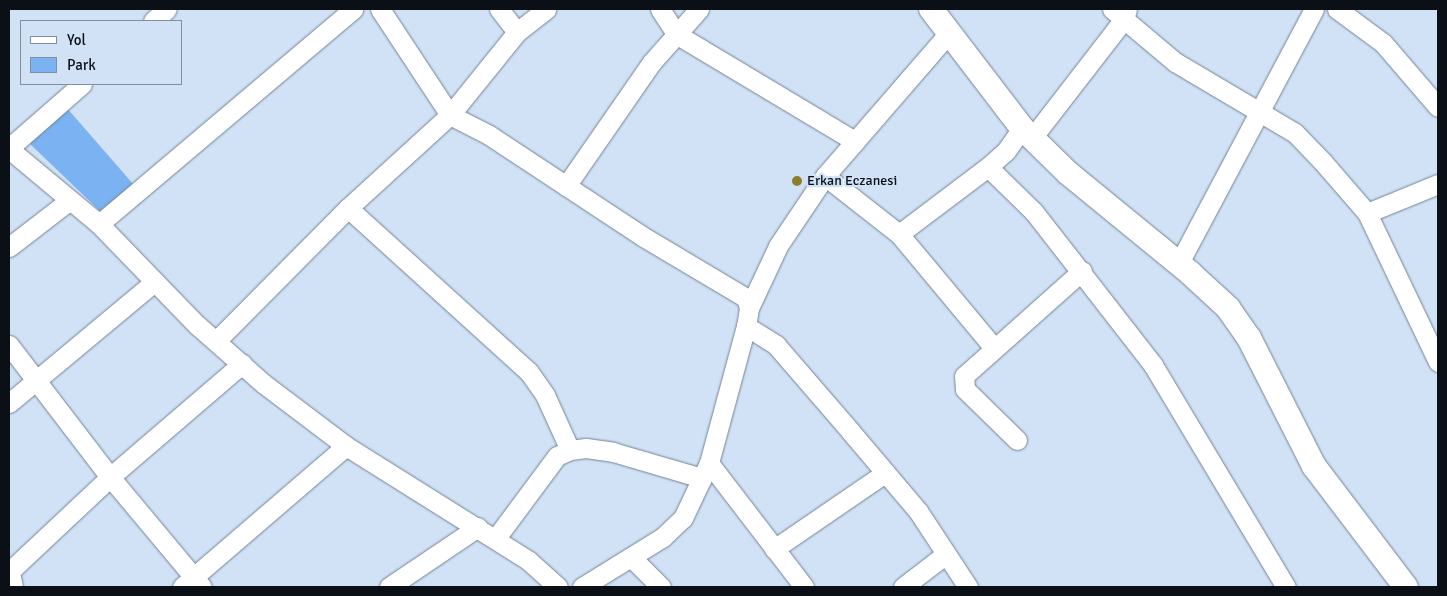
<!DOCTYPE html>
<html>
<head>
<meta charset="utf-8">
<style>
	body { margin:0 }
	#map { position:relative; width:1447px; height:596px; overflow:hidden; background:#d1e2f6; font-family:Signika,sans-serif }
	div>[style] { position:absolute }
	.green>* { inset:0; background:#7ab2f2 }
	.roads { filter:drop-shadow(0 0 1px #738395) drop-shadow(0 0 1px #738395) }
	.minor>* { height:19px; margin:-9.5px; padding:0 9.5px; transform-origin:9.5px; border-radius:9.5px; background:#fff }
	.major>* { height:24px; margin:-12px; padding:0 12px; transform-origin:12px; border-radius:12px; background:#fff }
	.dots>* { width:14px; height:14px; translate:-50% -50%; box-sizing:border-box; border:2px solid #d1e2f6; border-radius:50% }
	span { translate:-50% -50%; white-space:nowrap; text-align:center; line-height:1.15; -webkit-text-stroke:4.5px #d1e2f6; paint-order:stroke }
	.poi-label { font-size:14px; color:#0a1016 }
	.left { translate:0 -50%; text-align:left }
	.frame { position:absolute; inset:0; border:10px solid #0a1016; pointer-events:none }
	.legend { position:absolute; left:20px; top:20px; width:162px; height:65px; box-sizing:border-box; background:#d1e2f6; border:1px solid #818e9c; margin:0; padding:6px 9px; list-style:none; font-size:15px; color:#0a1016 }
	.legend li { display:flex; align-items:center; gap:10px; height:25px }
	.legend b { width:25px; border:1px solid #818e9c }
</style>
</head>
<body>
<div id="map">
	<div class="green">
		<i style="clip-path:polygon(66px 107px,134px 185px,101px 212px,29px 143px)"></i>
	</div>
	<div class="roads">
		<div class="minor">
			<i style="left:380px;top:9px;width:127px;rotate:56.6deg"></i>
			<i style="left:450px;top:115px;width:107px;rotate:-51.1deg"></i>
			<i style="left:517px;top:32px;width:37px;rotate:-38deg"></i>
			<i style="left:499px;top:9px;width:29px;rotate:52deg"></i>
			<i style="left:660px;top:9px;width:30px;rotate:57deg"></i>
			<i style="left:676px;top:34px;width:209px;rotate:30.9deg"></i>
			<i style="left:1112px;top:9px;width:82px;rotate:40.1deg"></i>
			<i style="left:1175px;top:62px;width:139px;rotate:30.6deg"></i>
			<i style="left:1295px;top:133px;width:39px;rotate:46deg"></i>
			<i style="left:1322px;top:161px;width:69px;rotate:49.1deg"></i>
			<i style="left:1367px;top:213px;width:165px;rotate:64.5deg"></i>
			<i style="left:1337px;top:9px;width:57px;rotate:36.5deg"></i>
			<i style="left:1383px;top:43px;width:84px;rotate:49.3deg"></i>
			<i style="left:153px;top:21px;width:18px;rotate:-41deg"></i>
			<i style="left:1032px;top:138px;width:150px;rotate:-52.3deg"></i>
			<i style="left:1124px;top:19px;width:10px;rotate:-73deg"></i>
			<i style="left:9px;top:148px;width:97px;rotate:-41.2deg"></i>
			<i style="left:9px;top:149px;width:117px;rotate:39.8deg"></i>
			<i style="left:99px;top:224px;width:141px;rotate:45.9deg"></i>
			<i style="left:197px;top:325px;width:89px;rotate:41.4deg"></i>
			<i style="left:264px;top:384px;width:103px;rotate:37.1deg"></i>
			<i style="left:346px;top:446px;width:216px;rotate:32.1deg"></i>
			<i style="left:529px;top:561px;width:39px;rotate:42deg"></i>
			<i style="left:988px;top:167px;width:64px;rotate:44.4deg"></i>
			<i style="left:1034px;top:212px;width:194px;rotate:52.1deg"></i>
			<i style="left:1153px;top:365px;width:259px;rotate:59.1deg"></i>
			<i style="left:825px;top:176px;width:94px;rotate:38.1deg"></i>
			<i style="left:899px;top:234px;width:147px;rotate:50.2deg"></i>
			<i style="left:566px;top:186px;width:151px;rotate:-55.3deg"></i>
			<i style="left:652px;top:62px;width:71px;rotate:-48.4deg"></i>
			<i style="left:348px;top:208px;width:244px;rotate:42.2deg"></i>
			<i style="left:529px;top:372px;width:28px;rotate:55deg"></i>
			<i style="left:545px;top:395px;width:60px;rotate:65.6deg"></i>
			<i style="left:1367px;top:213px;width:77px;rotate:-22.2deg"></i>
			<i style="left:99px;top:224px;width:333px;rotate:-40.2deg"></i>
			<i style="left:899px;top:234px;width:111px;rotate:-37deg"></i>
			<i style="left:988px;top:167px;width:24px;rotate:-42deg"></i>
			<i style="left:1006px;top:151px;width:28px;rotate:-55deg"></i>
			<i style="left:9px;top:247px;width:77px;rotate:-37.6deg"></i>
			<i style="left:1179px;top:263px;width:288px;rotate:-62deg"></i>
			<i style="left:749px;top:308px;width:68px;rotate:-64.9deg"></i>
			<i style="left:778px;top:246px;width:84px;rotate:-56.1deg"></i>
			<i style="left:825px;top:176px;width:189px;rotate:-49.1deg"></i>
			<i style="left:216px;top:341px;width:187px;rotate:-45.2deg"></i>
			<i style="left:348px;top:208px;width:138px;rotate:-42.4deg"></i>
			<i style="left:450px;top:115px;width:44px;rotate:27.1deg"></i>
			<i style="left:489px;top:135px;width:183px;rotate:33.4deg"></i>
			<i style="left:642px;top:236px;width:121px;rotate:30.8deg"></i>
			<i style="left:746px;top:298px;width:10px;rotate:73deg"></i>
			<i style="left:749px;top:308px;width:18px;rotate:99deg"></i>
			<i style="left:9px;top:345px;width:166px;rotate:52.6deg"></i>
			<i style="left:110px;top:477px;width:143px;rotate:50.1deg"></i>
			<i style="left:9px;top:403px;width:189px;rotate:-39.8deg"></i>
			<i style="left:1017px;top:440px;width:73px;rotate:-135.6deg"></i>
			<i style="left:965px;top:389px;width:13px;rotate:-94deg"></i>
			<i style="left:964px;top:376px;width:158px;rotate:-41.7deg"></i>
			<i style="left:709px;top:463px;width:156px;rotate:52.5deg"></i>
			<i style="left:496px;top:538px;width:102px;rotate:-53.4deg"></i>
			<i style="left:557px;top:456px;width:14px;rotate:-25deg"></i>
			<i style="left:570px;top:450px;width:16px;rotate:-7deg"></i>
			<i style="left:586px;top:448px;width:27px;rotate:8deg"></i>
			<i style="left:613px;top:452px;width:93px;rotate:16.3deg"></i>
			<i style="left:774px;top:549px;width:135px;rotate:-34.4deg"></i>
			<i style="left:632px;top:558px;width:41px;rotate:45deg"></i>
			<i style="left:9px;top:568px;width:19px;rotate:78deg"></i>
			<i style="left:10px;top:571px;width:137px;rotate:-43.2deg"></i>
			<i style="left:110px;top:477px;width:174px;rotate:-40.6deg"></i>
			<i style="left:182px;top:587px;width:216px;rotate:-40.7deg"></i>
			<i style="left:389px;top:587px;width:107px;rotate:-34deg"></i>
			<i style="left:582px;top:587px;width:95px;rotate:-31.7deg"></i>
			<i style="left:663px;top:537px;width:28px;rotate:-44deg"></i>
			<i style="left:683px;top:518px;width:61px;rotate:-64.7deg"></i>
			<i style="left:709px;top:463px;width:142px;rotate:-74.9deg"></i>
			<i style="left:746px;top:326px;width:36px;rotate:32deg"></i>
			<i style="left:776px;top:345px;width:115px;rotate:49.2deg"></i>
			<i style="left:851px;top:432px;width:104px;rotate:49.7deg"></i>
			<i style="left:918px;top:511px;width:91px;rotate:56.7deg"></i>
			<i style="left:903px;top:587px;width:54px;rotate:-37.5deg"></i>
		</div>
		<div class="major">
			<i style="left:931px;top:9px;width:150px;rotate:52.6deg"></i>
			<i style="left:1022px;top:128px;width:64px;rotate:44.4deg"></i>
			<i style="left:1068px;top:173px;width:158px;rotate:39.3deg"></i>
			<i style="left:1190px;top:273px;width:52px;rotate:42.6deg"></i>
			<i style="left:1228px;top:308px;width:37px;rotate:55deg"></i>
			<i style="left:1249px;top:338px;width:144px;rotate:63.1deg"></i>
			<i style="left:1314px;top:466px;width:152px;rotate:52.8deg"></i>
		</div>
	</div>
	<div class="dots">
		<i style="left:797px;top:181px;background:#8a8027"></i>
	</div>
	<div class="poi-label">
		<span class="left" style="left:807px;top:181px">Erkan Eczanesi</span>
	</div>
	<div class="frame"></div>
	<ul class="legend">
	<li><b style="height:6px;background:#fff"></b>Yol</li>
	<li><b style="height:14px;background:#7ab2f2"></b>Park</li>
	</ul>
</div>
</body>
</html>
